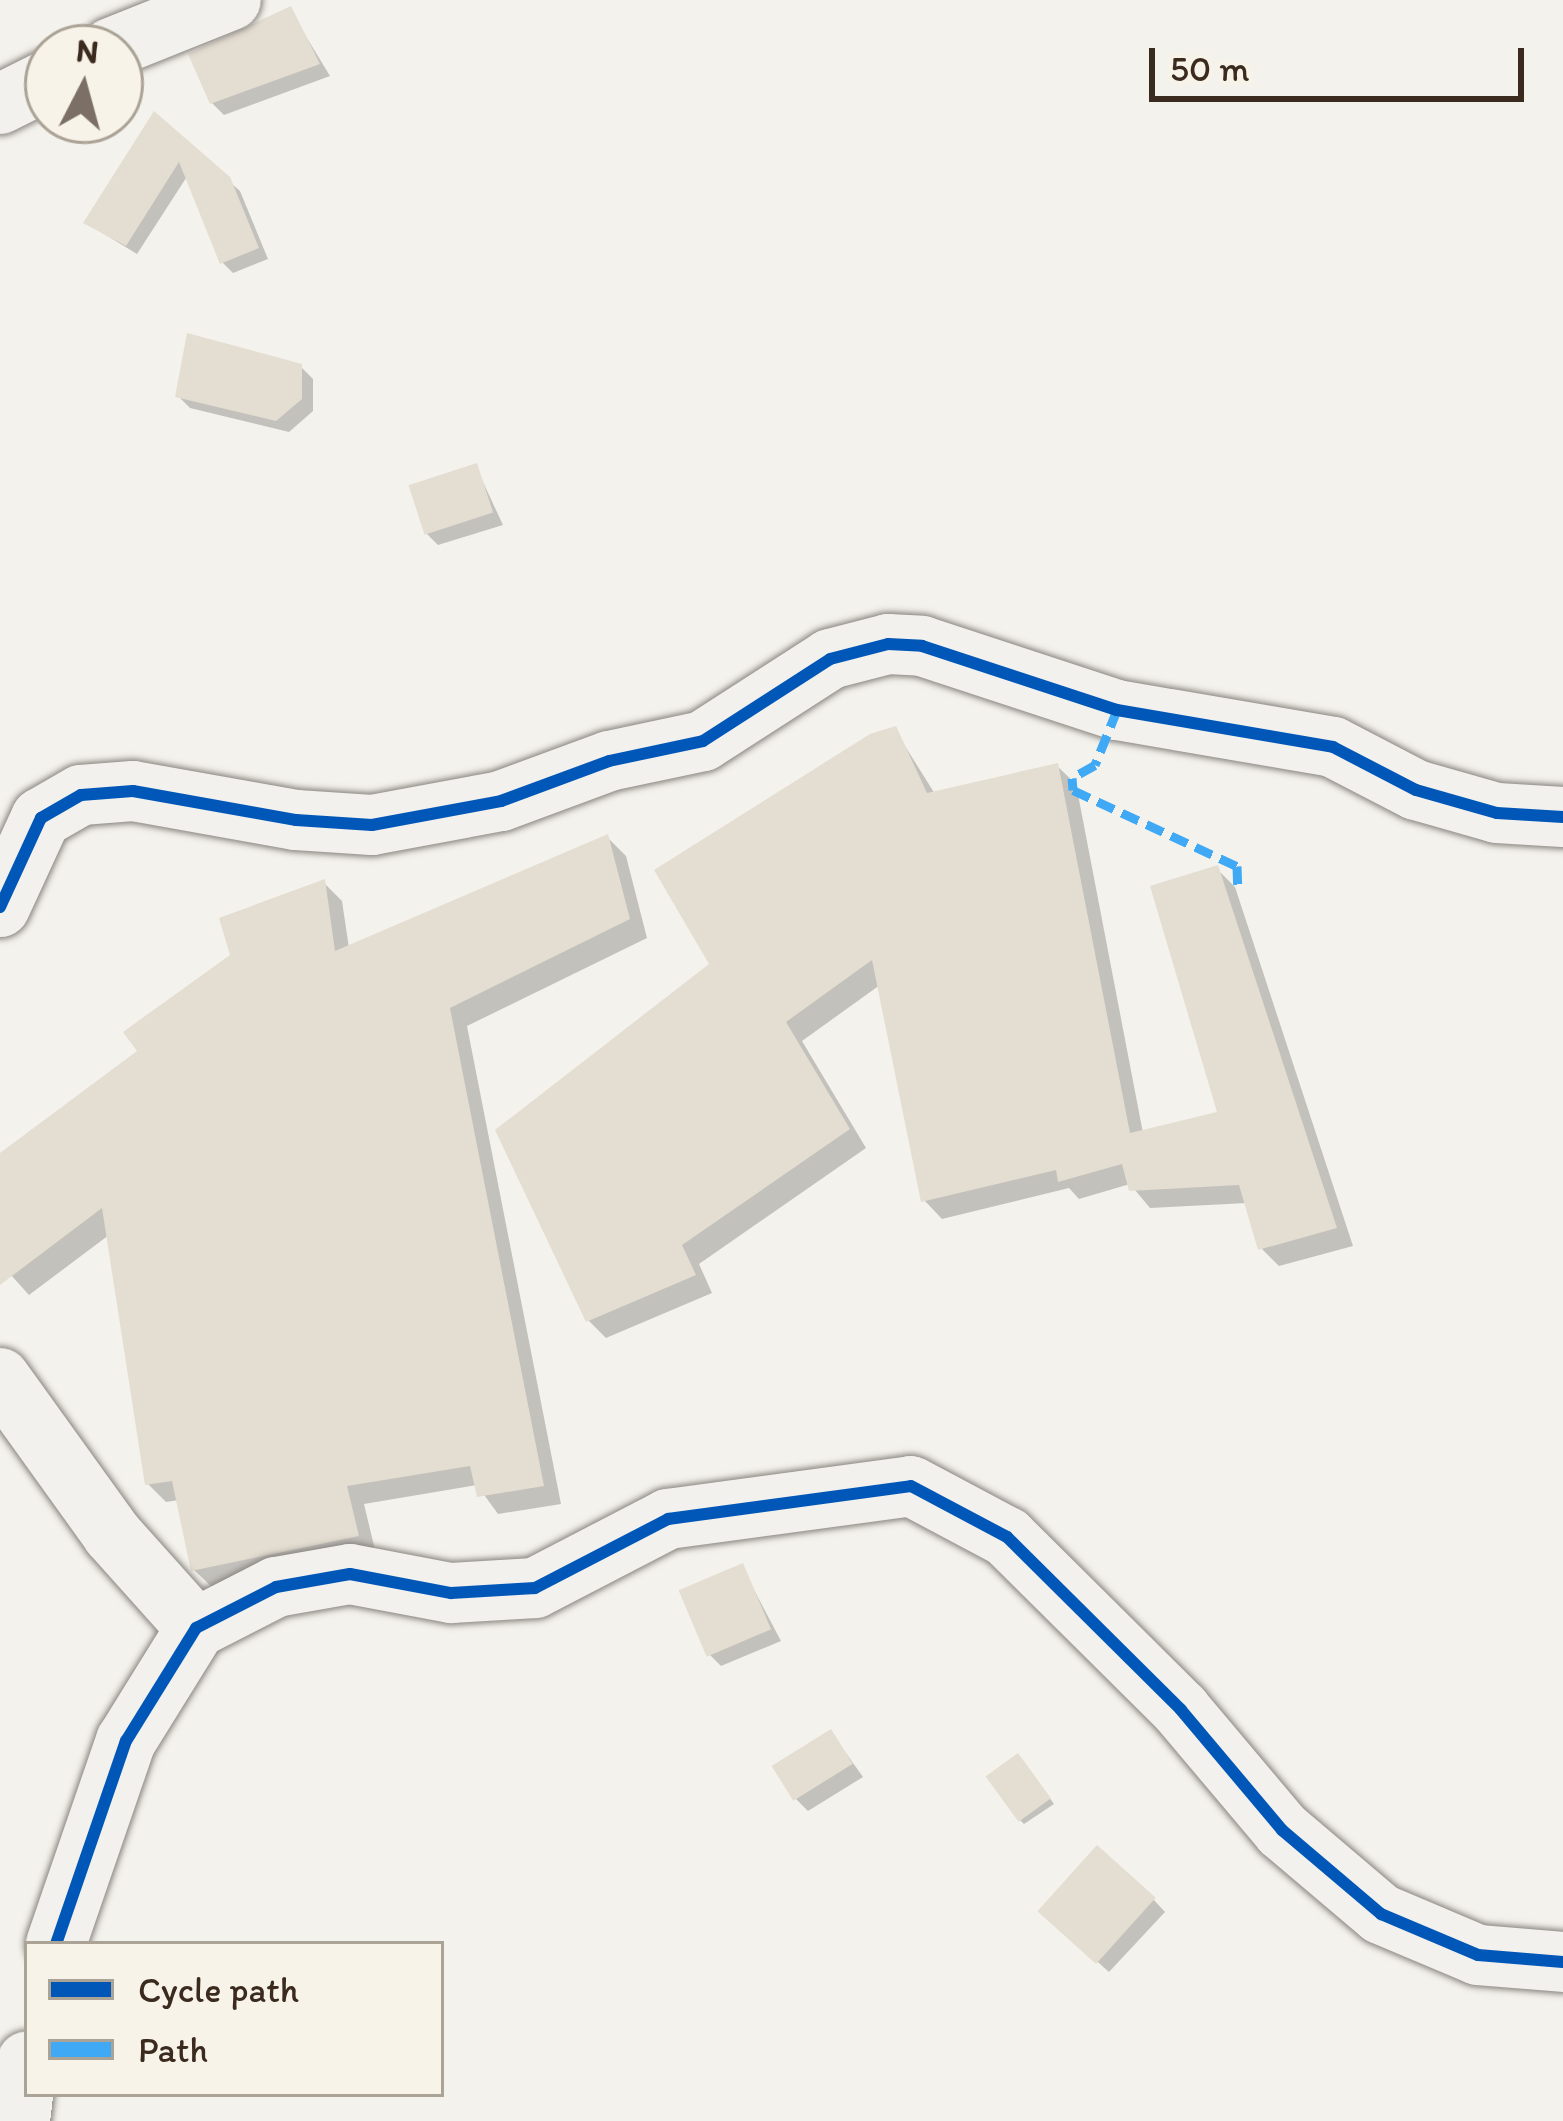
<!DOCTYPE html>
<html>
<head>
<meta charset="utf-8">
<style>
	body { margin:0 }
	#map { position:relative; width:1563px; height:2121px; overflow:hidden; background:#f4f2ec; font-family:Itim,sans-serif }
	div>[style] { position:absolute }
	.shadow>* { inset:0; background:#0003 }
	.building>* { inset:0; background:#e4ddd1; transform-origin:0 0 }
	.roads { filter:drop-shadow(0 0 3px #898580) drop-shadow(0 0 3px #898580) }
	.street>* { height:60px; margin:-30px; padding:0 30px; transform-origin:30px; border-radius:30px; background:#f2f1ed }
	.quiet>* { height:9px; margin-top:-4.5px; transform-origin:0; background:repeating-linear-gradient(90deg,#3fa9f5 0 18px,transparent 0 27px) }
	.cycleway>* { height:12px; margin:-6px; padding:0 6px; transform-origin:6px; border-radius:6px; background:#0057b8 }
	span { translate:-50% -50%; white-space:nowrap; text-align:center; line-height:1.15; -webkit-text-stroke:10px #f7f3e8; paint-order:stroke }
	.legend { position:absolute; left:24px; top:1941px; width:420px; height:156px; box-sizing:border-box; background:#f7f3e8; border:3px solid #aca397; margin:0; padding:15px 21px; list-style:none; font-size:36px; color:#3b2a1e }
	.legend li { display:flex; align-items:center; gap:24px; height:60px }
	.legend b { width:60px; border:3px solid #aca397 }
	.north { position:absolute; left:24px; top:24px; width:120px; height:120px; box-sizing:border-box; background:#f7f3e8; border:3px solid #aca397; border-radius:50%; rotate:6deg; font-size:33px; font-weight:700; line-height:48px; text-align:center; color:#3b2a1e }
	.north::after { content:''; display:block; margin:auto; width:42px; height:54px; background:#7c7066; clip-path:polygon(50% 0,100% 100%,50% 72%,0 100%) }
	.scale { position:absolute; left:1149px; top:48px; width:375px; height:54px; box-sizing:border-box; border:6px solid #3b2a1e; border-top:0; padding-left:15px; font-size:36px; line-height:42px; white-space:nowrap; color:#3b2a1e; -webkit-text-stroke:9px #f7f3e8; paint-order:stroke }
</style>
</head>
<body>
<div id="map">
	<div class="shadow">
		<i style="clip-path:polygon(290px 10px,330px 76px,224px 115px,212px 103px)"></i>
		<i style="clip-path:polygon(155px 116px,240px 191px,268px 259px,233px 273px,222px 262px,188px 175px,137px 254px,86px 223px)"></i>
		<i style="clip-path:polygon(301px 367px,313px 379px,313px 411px,289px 432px,190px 408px,178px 396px)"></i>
		<i style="clip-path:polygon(476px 467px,503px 525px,438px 545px,426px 533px)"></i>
		<i style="clip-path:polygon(895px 730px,935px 794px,1057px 766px,1076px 784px,1143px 1133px,1221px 1114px,1217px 869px,1235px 887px,1353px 1246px,1279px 1266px,1261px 1248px,1247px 1203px,1150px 1208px,1130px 1184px,1079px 1199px,1069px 1188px,942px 1219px,924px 1200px,880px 985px,802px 1041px,866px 1148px,699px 1264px,712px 1293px,606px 1338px,588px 1320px,713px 964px)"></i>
		<i style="clip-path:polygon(607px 837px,626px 856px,647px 938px,467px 1026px,561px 1504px,498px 1514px,477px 1485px,364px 1504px,376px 1554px,213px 1588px,194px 1570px,179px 1500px,166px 1502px,148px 1484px,109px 1235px,29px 1295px,0 1263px,0 1157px,141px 1051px,234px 956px,324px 883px,342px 901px,349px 948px)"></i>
		<i style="clip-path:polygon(742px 1567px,781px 1641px,721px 1666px,709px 1654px)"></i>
		<i style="clip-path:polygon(831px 1732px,863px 1777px,808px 1811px,796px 1799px)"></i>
		<i style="clip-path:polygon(1023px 1761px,1054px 1804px,1024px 1824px,1019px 1819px)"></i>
		<i style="clip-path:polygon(1154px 1900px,1165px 1912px,1109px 1972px,1053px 1922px)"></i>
	</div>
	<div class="building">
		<i style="clip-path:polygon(291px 6px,320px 64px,210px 104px,188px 54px)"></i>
		<i style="clip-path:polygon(154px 111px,230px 177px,259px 248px,220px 264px,179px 162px,126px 246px,83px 223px)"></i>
		<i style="clip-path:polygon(187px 333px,302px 364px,302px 399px,276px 421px,175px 397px)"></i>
		<i style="left:477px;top:463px;width:52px;height:72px;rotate:72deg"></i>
		<i style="clip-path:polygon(896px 726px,927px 793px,1058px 763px,1130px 1133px,1217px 1112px,1150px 886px,1218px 865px,1337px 1228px,1258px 1250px,1239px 1185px,1129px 1191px,1122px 1164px,1058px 1182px,1056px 1170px,921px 1202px,872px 960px,786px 1022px,850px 1129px,682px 1245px,696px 1275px,586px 1322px,495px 1130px,709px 964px,654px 870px,870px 734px)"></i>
		<i style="clip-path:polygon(608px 834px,630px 919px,450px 1008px,544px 1486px,477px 1497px,470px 1466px,347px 1486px,359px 1536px,191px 1571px,172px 1481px,145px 1485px,102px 1208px,0 1285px,0 1153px,137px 1051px,123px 1032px,230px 955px,219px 918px,325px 879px,335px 951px)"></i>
		<i style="left:743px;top:1563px;width:72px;height:70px;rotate:67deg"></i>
		<i style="left:831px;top:1729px;width:41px;height:70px;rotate:58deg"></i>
		<i style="left:1018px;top:1753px;width:56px;height:40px;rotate:54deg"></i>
		<i style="left:1097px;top:1845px;width:79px;height:89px;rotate:42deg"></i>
	</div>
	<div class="roads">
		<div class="street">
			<i style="left:111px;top:48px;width:129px;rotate:-21.8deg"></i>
			<i style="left:0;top:104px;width:54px;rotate:-26.6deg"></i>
			<i style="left:0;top:907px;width:98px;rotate:-65.3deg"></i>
			<i style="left:41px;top:818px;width:46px;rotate:-29.9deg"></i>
			<i style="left:81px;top:795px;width:52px;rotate:-4.4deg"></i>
			<i style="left:133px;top:791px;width:166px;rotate:10.1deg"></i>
			<i style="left:296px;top:820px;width:76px;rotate:3.8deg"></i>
			<i style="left:372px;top:825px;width:131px;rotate:-10.5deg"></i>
			<i style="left:501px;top:801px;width:115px;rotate:-20.3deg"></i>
			<i style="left:609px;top:761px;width:96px;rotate:-12deg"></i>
			<i style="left:703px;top:741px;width:151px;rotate:-32.8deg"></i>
			<i style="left:830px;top:659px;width:60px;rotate:-14.5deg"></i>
			<i style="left:888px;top:644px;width:34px;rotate:3deg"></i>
			<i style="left:922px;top:646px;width:205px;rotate:18.2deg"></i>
			<i style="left:1117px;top:710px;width:219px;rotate:9.7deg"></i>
			<i style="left:1333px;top:747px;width:93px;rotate:27.4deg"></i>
			<i style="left:1416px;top:790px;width:84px;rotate:15.9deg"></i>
			<i style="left:1497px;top:813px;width:66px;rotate:3.5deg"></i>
			<i style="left:0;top:1378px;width:192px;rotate:54.3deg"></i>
			<i style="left:112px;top:1534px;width:126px;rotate:48.2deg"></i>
			<i style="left:56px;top:1944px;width:215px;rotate:-71deg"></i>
			<i style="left:126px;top:1741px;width:133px;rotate:-58.2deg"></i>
			<i style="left:196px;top:1628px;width:90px;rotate:-27.1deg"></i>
			<i style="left:276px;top:1587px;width:75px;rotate:-10deg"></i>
			<i style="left:350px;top:1574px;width:103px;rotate:10.7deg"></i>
			<i style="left:451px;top:1593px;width:84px;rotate:-3.4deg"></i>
			<i style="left:535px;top:1588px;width:150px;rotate:-27.4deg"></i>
			<i style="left:668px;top:1519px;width:245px;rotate:-7.7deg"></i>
			<i style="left:911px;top:1486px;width:109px;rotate:28deg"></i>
			<i style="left:1007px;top:1537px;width:245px;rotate:44.8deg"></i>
			<i style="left:1181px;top:1710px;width:157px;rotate:49.9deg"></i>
			<i style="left:1282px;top:1830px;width:130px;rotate:40.3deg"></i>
			<i style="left:1381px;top:1914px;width:105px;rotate:22.9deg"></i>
			<i style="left:1478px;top:1955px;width:85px;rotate:4.7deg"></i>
			<i style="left:20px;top:2121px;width:60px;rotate:-83.3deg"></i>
		</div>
	</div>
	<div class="quiet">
		<i style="left:1117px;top:710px;width:59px;rotate:111.8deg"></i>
		<i style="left:1095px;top:765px;width:26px;rotate:151deg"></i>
		<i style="left:1072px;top:778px;width:12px;rotate:85deg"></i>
		<i style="left:1073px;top:790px;width:181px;rotate:24.9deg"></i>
		<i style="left:1237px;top:866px;width:24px;rotate:88deg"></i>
	</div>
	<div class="cycleway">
		<i style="left:0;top:907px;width:98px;rotate:-65.3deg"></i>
		<i style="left:41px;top:818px;width:46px;rotate:-29.9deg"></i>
		<i style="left:81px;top:795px;width:52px;rotate:-4.4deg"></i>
		<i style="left:133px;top:791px;width:166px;rotate:10.1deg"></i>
		<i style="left:296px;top:820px;width:76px;rotate:3.8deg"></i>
		<i style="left:372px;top:825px;width:131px;rotate:-10.5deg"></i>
		<i style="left:501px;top:801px;width:115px;rotate:-20.3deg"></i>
		<i style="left:609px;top:761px;width:96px;rotate:-12deg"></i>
		<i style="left:703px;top:741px;width:151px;rotate:-32.8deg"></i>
		<i style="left:830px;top:659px;width:60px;rotate:-14.5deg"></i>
		<i style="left:888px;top:644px;width:34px;rotate:3deg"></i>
		<i style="left:922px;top:646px;width:205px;rotate:18.2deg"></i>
		<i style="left:1117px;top:710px;width:219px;rotate:9.7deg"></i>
		<i style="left:1333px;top:747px;width:93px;rotate:27.4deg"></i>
		<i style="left:1416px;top:790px;width:84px;rotate:15.9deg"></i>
		<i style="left:1497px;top:813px;width:66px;rotate:3.5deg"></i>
		<i style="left:56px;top:1944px;width:215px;rotate:-71deg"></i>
		<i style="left:126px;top:1741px;width:133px;rotate:-58.2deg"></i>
		<i style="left:196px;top:1628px;width:90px;rotate:-27.1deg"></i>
		<i style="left:276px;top:1587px;width:75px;rotate:-10deg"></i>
		<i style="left:350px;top:1574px;width:103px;rotate:10.7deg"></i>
		<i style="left:451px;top:1593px;width:84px;rotate:-3.4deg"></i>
		<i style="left:535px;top:1588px;width:150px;rotate:-27.4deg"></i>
		<i style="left:668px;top:1519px;width:245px;rotate:-7.7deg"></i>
		<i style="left:911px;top:1486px;width:109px;rotate:28deg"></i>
		<i style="left:1007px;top:1537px;width:245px;rotate:44.8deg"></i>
		<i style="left:1181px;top:1710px;width:157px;rotate:49.9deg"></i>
		<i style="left:1282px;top:1830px;width:130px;rotate:40.3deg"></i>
		<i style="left:1381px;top:1914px;width:105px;rotate:22.9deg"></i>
		<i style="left:1478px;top:1955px;width:85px;rotate:4.7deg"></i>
	</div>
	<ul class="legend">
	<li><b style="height:15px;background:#0057b8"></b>Cycle path</li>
	<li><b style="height:15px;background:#3fa9f5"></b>Path</li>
	</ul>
	<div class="north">N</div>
	<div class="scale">50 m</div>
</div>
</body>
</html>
